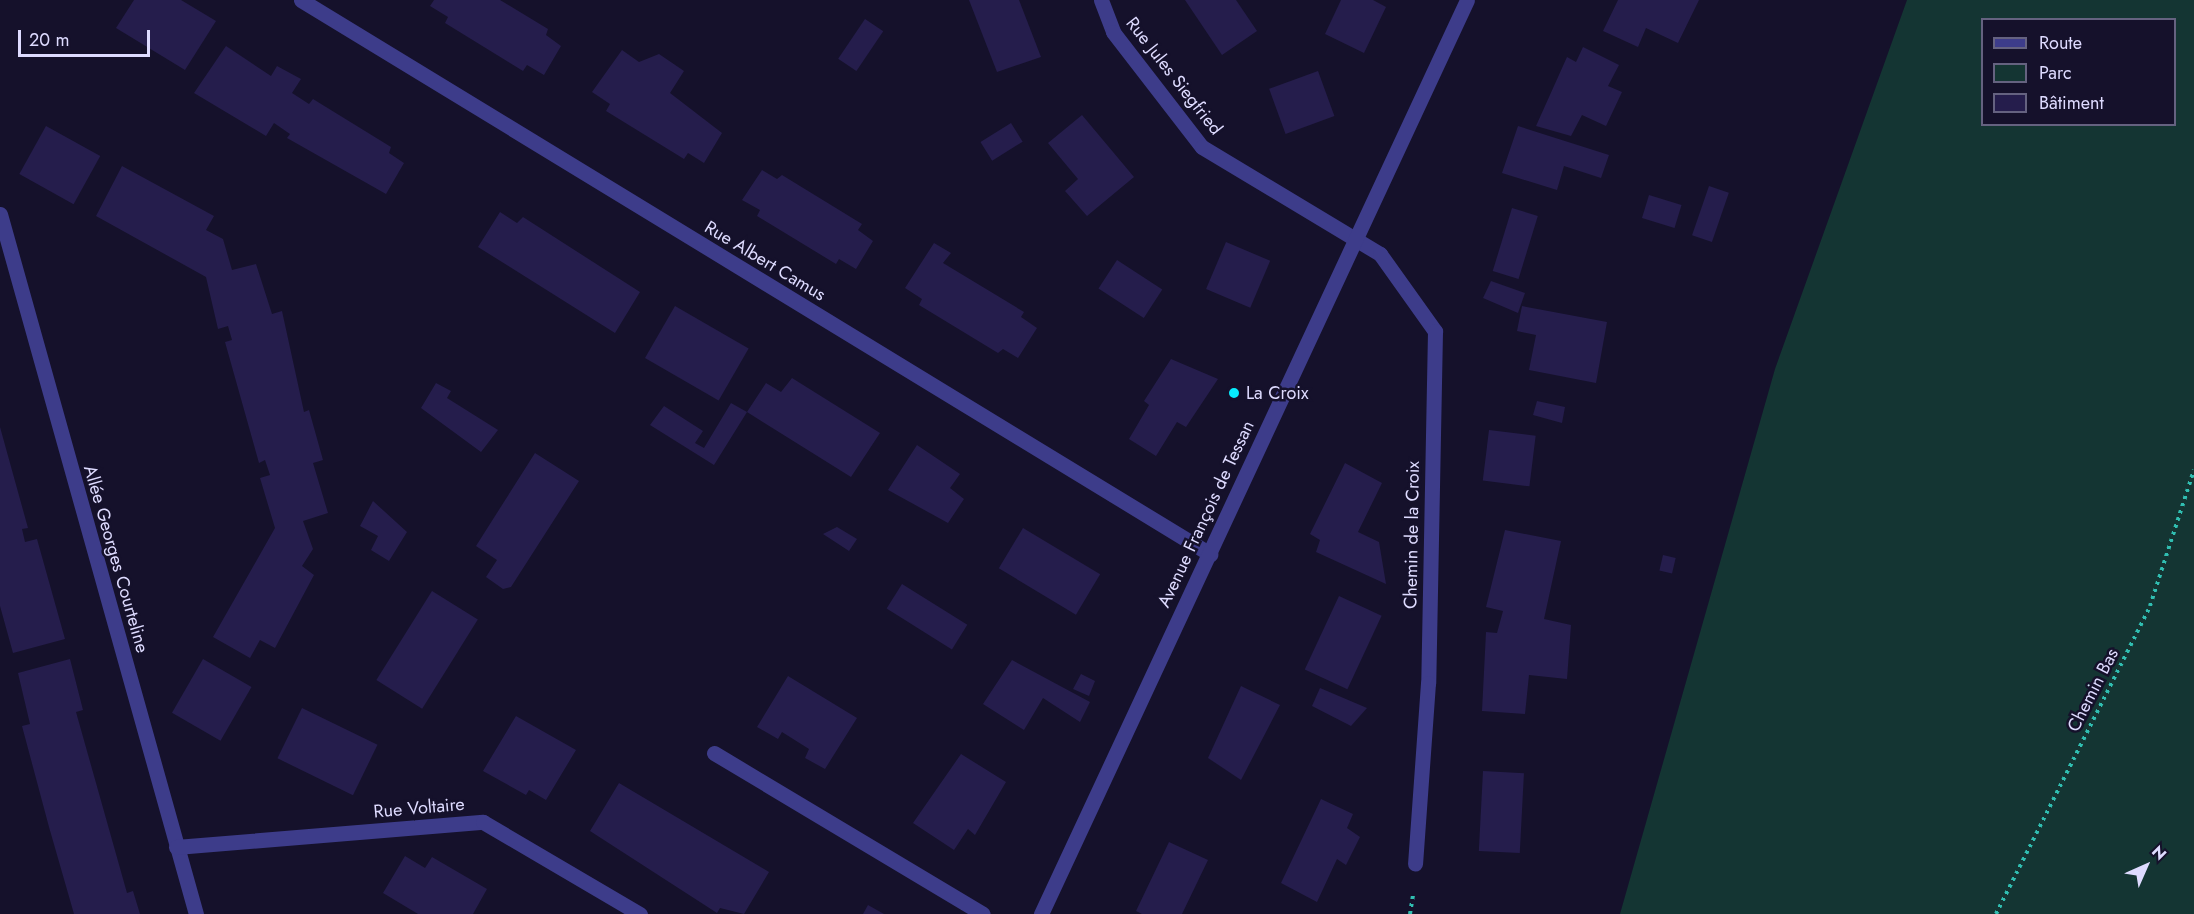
<!DOCTYPE html>
<html>
<head>
<meta charset="utf-8">
<style>
	body { margin:0 }
	#map { position:relative; width:2194px; height:914px; overflow:hidden; background:#15112b; font-family:Jost,sans-serif }
	div>[style] { position:absolute }
	.green>* { inset:0; background:#143533 }
	.building>* { inset:0; background:#251d4c; transform-origin:0 0 }
	.path>* { height:4px; margin-top:-2px; transform-origin:0; background:repeating-linear-gradient(90deg,#30beb1 0 3px,transparent 0 7.5px) }
	.minor>* { height:15px; margin:-7.5px; padding:0 7.5px; transform-origin:7.5px; border-radius:7.5px; background:#3d3c8a }
	.dots>* { width:16px; height:16px; translate:-50% -50%; box-sizing:border-box; border:3px solid #15112b; border-radius:50% }
	span { translate:-50% -50%; white-space:nowrap; text-align:center; line-height:1.15; -webkit-text-stroke:5px #15112b; paint-order:stroke }
	.street-label { font-size:18px; color:#dedbff }
	.poi-label { font-size:18px; color:#dedbff }
	.left { translate:0 -50%; text-align:left }
	.legend { position:absolute; left:1981px; top:18px; width:195px; height:108px; box-sizing:border-box; background:#15112b; border:2px solid #656280; margin:0; padding:8px 10px; list-style:none; font-size:18px; color:#dedbff }
	.legend li { display:flex; align-items:center; gap:12px; height:30px }
	.legend b { width:30px; border:2px solid #656280 }
	.north { position:absolute; left:2116px; top:836px; width:60px; height:60px; -webkit-text-stroke:4px #15112b; paint-order:stroke; rotate:45deg; font-size:16px; font-weight:700; line-height:24px; text-align:center; color:#dedbff }
	.north::after { content:''; display:block; margin:auto; width:21px; height:27px; background:#dedbff; clip-path:polygon(50% 0,100% 100%,50% 72%,0 100%) }
	.scale { position:absolute; left:18px; top:30px; width:132px; height:27px; box-sizing:border-box; border:3px solid #dedbff; border-top:0; padding-left:8px; font-size:18px; line-height:21px; white-space:nowrap; color:#dedbff; -webkit-text-stroke:4px #15112b; paint-order:stroke }
</style>
</head>
<body>
<div id="map">
	<div class="green">
		<i style="clip-path:polygon(evenodd,1907px 0,2194px 0,2194px 914px,1620px 914px,1775px 369px,1907px 0,1982px 20px,2174px 20px,2174px 124px,1982px 124px,1982px 20px)"></i>
	</div>
	<div class="building">
		<i style="clip-path:polygon(134px 0,181px 0,216px 21px,185px 70px,116px 28px)"></i>
		<i style="clip-path:polygon(434px 0,500px 0,548px 29px,546px 35px,561px 46px,544px 75px,527px 65px,523px 71px,445px 23px,448px 17px,430px 6px)"></i>
		<i style="clip-path:polygon(969px 0,1019px 0,1041px 57px,997px 72px)"></i>
		<i style="clip-path:polygon(1185px 0,1236px 0,1257px 31px,1222px 55px)"></i>
		<i style="clip-path:polygon(1341px 0,1373px 0,1386px 7px,1364px 53px,1325px 34px)"></i>
		<i style="clip-path:polygon(1618px 0,1699px 0,1678px 43px,1646px 28px,1638px 47px,1603px 31px)"></i>
		<i style="left:865px;top:19px;width:22px;height:48px;rotate:34deg"></i>
		<i style="clip-path:polygon(226px 46px,271px 76px,277px 66px,301px 79px,292px 93px,309px 104px,313px 99px,391px 147px,389px 153px,404px 163px,386px 194px,287px 138px,290px 134px,274px 123px,266px 136px,194px 93px)"></i>
		<i style="clip-path:polygon(1583px 47px,1619px 65px,1608px 86px,1622px 92px,1606px 126px,1582px 115px,1571px 136px,1536px 126px,1567px 57px,1576px 62px)"></i>
		<i style="clip-path:polygon(622px 50px,639px 62px,659px 54px,684px 71px,670px 93px,722px 133px,704px 163px,688px 153px,684px 159px,606px 111px,610px 104px,592px 92px)"></i>
		<i style="left:1318px;top:71px;width:48px;height:52px;rotate:70deg"></i>
		<i style="clip-path:polygon(1082px 115px,1134px 177px,1087px 216px,1065px 191px,1078px 179px,1048px 143px)"></i>
		<i style="left:1011px;top:123px;width:22px;height:36px;rotate:58deg"></i>
		<i style="left:46px;top:126px;width:62px;height:55px;rotate:29deg"></i>
		<i style="clip-path:polygon(1518px 126px,1609px 155px,1601px 178px,1564px 166px,1557px 190px,1502px 173px)"></i>
		<i style="clip-path:polygon(122px 166px,214px 216px,206px 230px,223px 239px,232px 270px,256px 264px,272px 314px,282px 311px,304px 412px,309px 410px,323px 460px,313px 463px,328px 513px,303px 521px,313px 549px,302px 566px,314px 575px,275px 648px,260px 640px,250px 658px,213px 637px,275px 528px,260px 478px,270px 475px,265px 460px,259px 463px,225px 342px,232px 340px,228px 326px,218px 329px,206px 277px,96px 216px)"></i>
		<i style="clip-path:polygon(762px 170px,777px 179px,782px 175px,862px 224px,858px 230px,873px 241px,856px 269px,839px 259px,836px 264px,757px 216px,760px 210px,742px 200px)"></i>
		<i style="left:1709px;top:186px;width:21px;height:52px;rotate:19deg"></i>
		<i style="left:1649px;top:195px;width:34px;height:24px;rotate:17deg"></i>
		<i style="left:1512px;top:208px;width:27px;height:66px;rotate:17deg"></i>
		<i style="clip-path:polygon(500px 212px,517px 223px,523px 217px,640px 292px,615px 333px,478px 247px)"></i>
		<i style="left:1226px;top:242px;width:48px;height:51px;rotate:23deg"></i>
		<i style="clip-path:polygon(934px 243px,951px 253px,943px 263px,1024px 312px,1021px 317px,1037px 328px,1018px 358px,1003px 349px,998px 353px,919px 305px,922px 299px,905px 288px)"></i>
		<i style="left:1117px;top:260px;width:54px;height:34px;rotate:33deg"></i>
		<i style="clip-path:polygon(1491px 281px,1525px 293px,1518px 313px,1483px 298px)"></i>
		<i style="left:675px;top:306px;width:85px;height:60px;rotate:30deg"></i>
		<i style="clip-path:polygon(1522px 306px,1607px 322px,1596px 383px,1529px 370px,1536px 335px,1517px 331px)"></i>
		<i style="clip-path:polygon(1171px 359px,1218px 379px,1186px 427px,1177px 422px,1156px 456px,1129px 439px,1149px 405px,1144px 401px)"></i>
		<i style="clip-path:polygon(792px 378px,880px 433px,851px 477px,747px 412px,766px 383px,781px 392px)"></i>
		<i style="clip-path:polygon(436px 383px,451px 391px,447px 398px,498px 430px,481px 452px,421px 408px)"></i>
		<i style="clip-path:polygon(1537px 401px,1565px 407px,1562px 423px,1533px 415px)"></i>
		<i style="clip-path:polygon(731px 403px,747px 412px,714px 465px,650px 425px,664px 406px,703px 431px,695px 443px,704px 448px)"></i>
		<i style="clip-path:polygon(0 427px,28px 528px,22px 529px,25px 542px,37px 539px,65px 639px,13px 653px,0 606px)"></i>
		<i style="left:1489px;top:430px;width:47px;height:51px;rotate:7deg"></i>
		<i style="clip-path:polygon(917px 445px,960px 474px,950px 488px,964px 499px,948px 523px,888px 490px)"></i>
		<i style="clip-path:polygon(535px 453px,579px 481px,511px 587px,503px 589px,486px 577px,497px 560px,476px 546px)"></i>
		<i style="clip-path:polygon(1345px 463px,1382px 483px,1358px 532px,1379px 542px,1386px 584px,1316px 552px,1320px 540px,1310px 534px)"></i>
		<i style="clip-path:polygon(373px 501px,407px 532px,389px 561px,371px 550px,378px 536px,360px 526px)"></i>
		<i style="clip-path:polygon(837px 527px,857px 539px,849px 551px,823px 534px)"></i>
		<i style="left:1023px;top:528px;width:90px;height:47px;rotate:31deg"></i>
		<i style="clip-path:polygon(1505px 530px,1561px 541px,1544px 619px,1571px 625px,1567px 679px,1529px 675px,1525px 714px,1482px 711px,1486px 632px,1497px 633px,1503px 611px,1486px 607px)"></i>
		<i style="left:1663px;top:555px;width:13px;height:16px;rotate:13deg"></i>
		<i style="left:902px;top:584px;width:77px;height:29px;rotate:32deg"></i>
		<i style="left:432px;top:591px;width:54px;height:105px;rotate:32deg"></i>
		<i style="left:1339px;top:596px;width:47px;height:81px;rotate:25deg"></i>
		<i style="clip-path:polygon(70px 659px,83px 710px,76px 712px,127px 893px,133px 891px,140px 914px,74px 914px,49px 827px,22px 726px,30px 724px,18px 673px)"></i>
		<i style="left:203px;top:659px;width:56px;height:62px;rotate:30deg"></i>
		<i style="clip-path:polygon(1012px 660px,1090px 702px,1080px 722px,1043px 698px,1024px 730px,983px 704px)"></i>
		<i style="clip-path:polygon(1081px 674px,1095px 681px,1089px 696px,1073px 689px)"></i>
		<i style="clip-path:polygon(788px 676px,857px 718px,825px 769px,805px 758px,809px 749px,782px 732px,778px 739px,757px 727px)"></i>
		<i style="clip-path:polygon(1241px 686px,1280px 705px,1241px 780px,1208px 758px)"></i>
		<i style="clip-path:polygon(1320px 688px,1367px 708px,1351px 726px,1312px 706px)"></i>
		<i style="left:302px;top:708px;width:84px;height:56px;rotate:26deg"></i>
		<i style="clip-path:polygon(516px 716px,576px 750px,546px 800px,529px 790px,526px 795px,483px 771px)"></i>
		<i style="clip-path:polygon(961px 754px,1006px 782px,975px 835px,968px 829px,954px 850px,913px 823px)"></i>
		<i style="left:1483px;top:771px;width:41px;height:80px;rotate:3deg"></i>
		<i style="clip-path:polygon(619px 783px,769px 872px,744px 914px,720px 908px,717px 913px,590px 831px)"></i>
		<i style="clip-path:polygon(1321px 799px,1353px 814px,1347px 828px,1360px 837px,1346px 865px,1337px 859px,1317px 902px,1281px 883px)"></i>
		<i style="clip-path:polygon(1169px 842px,1208px 860px,1182px 914px,1142px 914px,1136px 911px)"></i>
		<i style="clip-path:polygon(405px 856px,425px 868px,432px 857px,487px 889px,473px 914px,418px 914px,383px 893px)"></i>
		<i style="clip-path:polygon(868px 905px,884px 914px,863px 914px)"></i>
	</div>
	<div class="path">
		<i style="left:1410px;top:914px;width:20px;rotate:-81deg"></i>
		<i style="left:1996px;top:914px;width:344px;rotate:-63.4deg"></i>
		<i style="left:2150px;top:606px;width:143px;rotate:-72.1deg"></i>
	</div>
	<div class="minor">
		<i style="left:301px;top:0;width:1065px;rotate:31.36deg"></i>
		<i style="left:1101px;top:0;width:34px;rotate:69deg"></i>
		<i style="left:1113px;top:32px;width:145px;rotate:52.3deg"></i>
		<i style="left:1202px;top:147px;width:208px;rotate:31deg"></i>
		<i style="left:1380px;top:254px;width:95px;rotate:54.5deg"></i>
		<i style="left:1435px;top:331px;width:352px;rotate:91.1deg"></i>
		<i style="left:1428px;top:683px;width:181px;rotate:94.1deg"></i>
		<i style="left:0;top:214px;width:727px;rotate:74.36deg"></i>
		<i style="left:714px;top:753px;width:313px;rotate:30.9deg"></i>
		<i style="left:176px;top:847px;width:308px;rotate:-4.7deg"></i>
		<i style="left:483px;top:822px;width:182px;rotate:30.4deg"></i>
		<i style="left:1041px;top:914px;width:1008px;rotate:-65.01deg"></i>
	</div>
	<div class="dots">
		<i style="left:1234px;top:393px;background:#07edff"></i>
	</div>
	<div class="street-label">
		<span style="left:1174px;top:76px;rotate:52deg">Rue Jules Siegfried</span>
		<span style="left:765px;top:261px;rotate:31deg">Rue Albert Camus</span>
		<span style="left:1206px;top:514px;rotate:-65deg">Avenue François de Tessan</span>
		<span style="left:1412px;top:535px;rotate:-89deg">Chemin de la Croix</span>
		<span style="left:116px;top:559px;rotate:74deg">Allée Georges Courteline</span>
		<span style="left:2093px;top:690px;rotate:-63deg">Chemin Bas</span>
		<span style="left:419px;top:808px;rotate:-5deg">Rue Voltaire</span>
	</div>
	<div class="poi-label">
		<span class="left" style="left:1246px;top:393px">La Croix</span>
	</div>
	<ul class="legend">
	<li><b style="height:8px;background:#3d3c8a"></b>Route</li>
	<li><b style="height:16px;background:#143533"></b>Parc</li>
	<li><b style="height:16px;background:#251d4c"></b>Bâtiment</li>
	</ul>
	<div class="north">N</div>
	<div class="scale">20 m</div>
</div>
</body>
</html>
